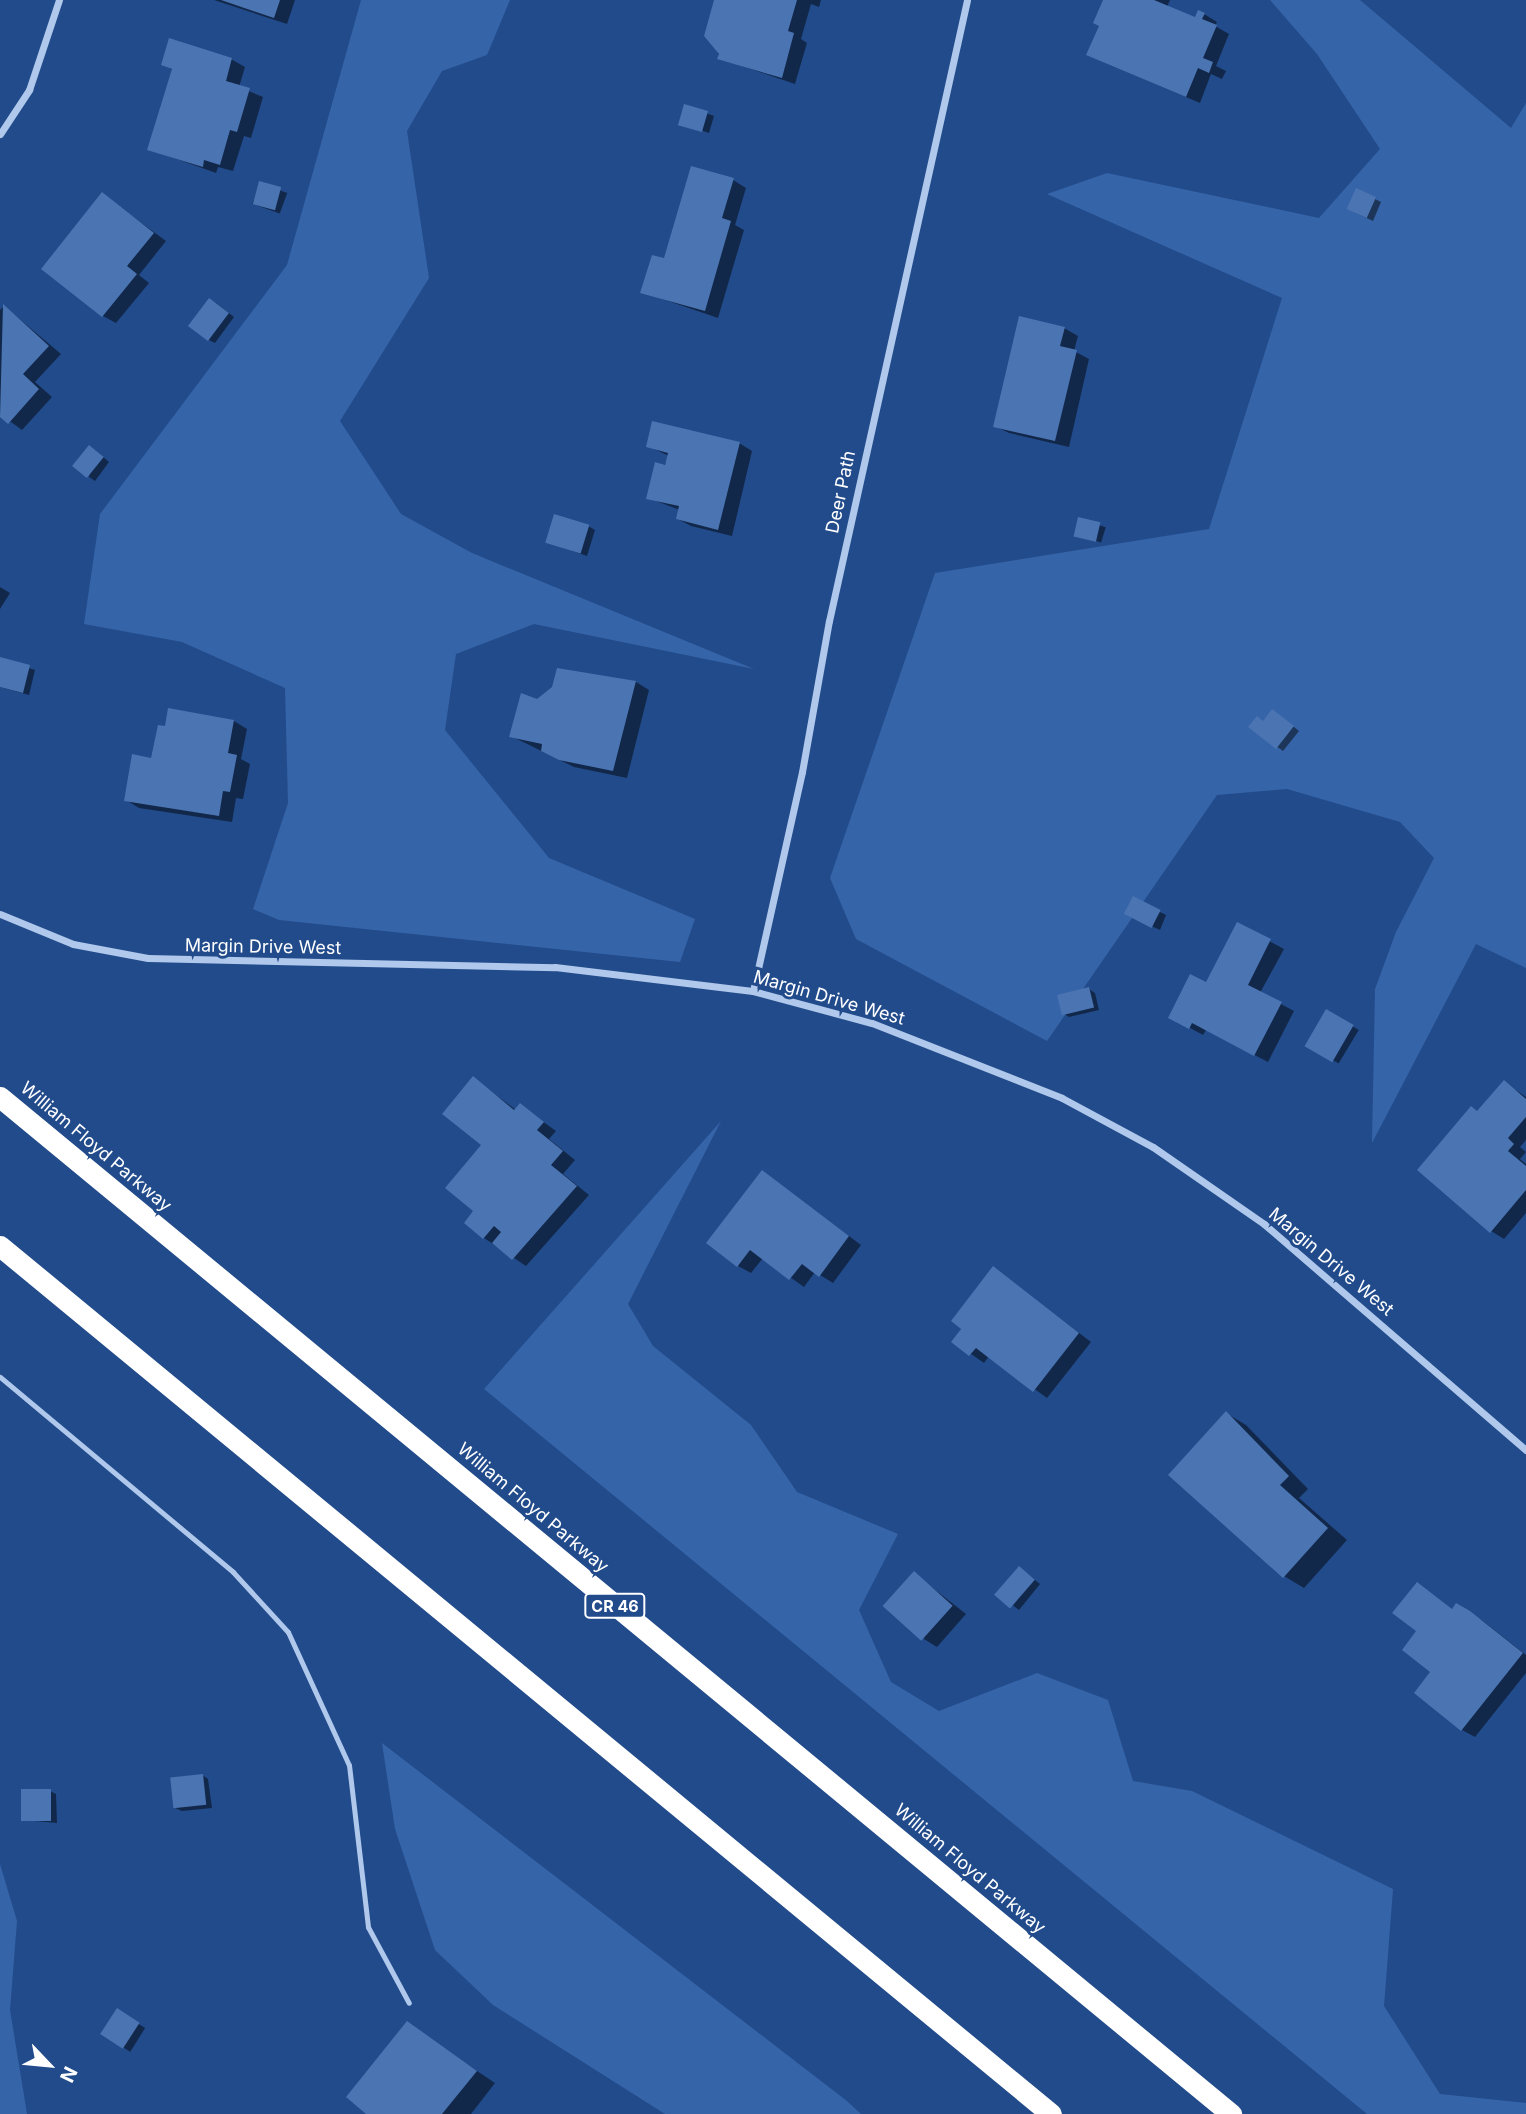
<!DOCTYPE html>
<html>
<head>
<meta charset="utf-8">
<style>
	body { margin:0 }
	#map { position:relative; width:1526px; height:2114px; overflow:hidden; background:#224b8b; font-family:Inter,sans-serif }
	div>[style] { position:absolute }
	.green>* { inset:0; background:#3664a8 }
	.shadow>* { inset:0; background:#0007; transform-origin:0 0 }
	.building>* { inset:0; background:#4b74b2; transform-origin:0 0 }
	.lane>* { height:5px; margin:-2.5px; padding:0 2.5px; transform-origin:2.5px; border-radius:2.5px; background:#afc8eb }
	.street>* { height:7px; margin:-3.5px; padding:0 3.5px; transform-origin:3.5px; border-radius:3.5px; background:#afc8eb }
	.highway>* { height:21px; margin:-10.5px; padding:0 10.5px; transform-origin:10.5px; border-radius:10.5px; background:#fff }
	span { translate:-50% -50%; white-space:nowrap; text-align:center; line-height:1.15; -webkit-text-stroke:6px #224b8b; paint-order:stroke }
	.shield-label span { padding:2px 5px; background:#224b8b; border:2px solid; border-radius:5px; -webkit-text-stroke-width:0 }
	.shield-label { font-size:16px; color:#fff; font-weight:700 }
	.street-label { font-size:18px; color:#fff }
	.north { position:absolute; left:14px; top:2030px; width:70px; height:70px; -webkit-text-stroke:5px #224b8b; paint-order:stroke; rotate:116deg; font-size:19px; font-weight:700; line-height:28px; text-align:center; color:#fff }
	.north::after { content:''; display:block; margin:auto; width:24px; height:32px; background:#fff; clip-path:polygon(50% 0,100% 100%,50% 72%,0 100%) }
</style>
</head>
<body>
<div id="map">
	<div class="green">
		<i style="clip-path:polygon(361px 0,510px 0,487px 55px,442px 71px,407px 131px,429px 278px,340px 421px,401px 514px,472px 553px,754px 669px,534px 624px,456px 654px,445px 730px,549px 858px,695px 919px,680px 962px,279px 920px,253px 909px,288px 803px,285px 688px,182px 642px,84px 624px,100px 514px,287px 265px)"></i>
		<i style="clip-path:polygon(1270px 0,1360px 0,1511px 128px,1526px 103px,1526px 968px,1476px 944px,1372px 1143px,1375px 989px,1396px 932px,1434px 858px,1400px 822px,1287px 789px,1217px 795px,1047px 1041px,856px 939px,830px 878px,935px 573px,1209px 529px,1282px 298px,1047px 194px,1107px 173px,1319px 218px,1380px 149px,1317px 54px)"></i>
		<i style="clip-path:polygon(721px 1121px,628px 1304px,653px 1346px,751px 1425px,797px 1492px,898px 1534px,859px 1610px,891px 1682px,939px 1711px,1037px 1673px,1108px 1700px,1133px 1781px,1192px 1791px,1393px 1889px,1384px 2006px,1440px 2094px,1526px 2103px,1526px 2114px,1367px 2114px,484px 1389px)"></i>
		<i style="clip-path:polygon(382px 1743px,847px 2101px,861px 2114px,665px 2114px,493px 2005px,435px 1950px,395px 1829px)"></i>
		<i style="clip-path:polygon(0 1864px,17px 1921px,10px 2010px,27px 2114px,0 2114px)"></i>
	</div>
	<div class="shadow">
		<i style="clip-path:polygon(214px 0,295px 0,287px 24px)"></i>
		<i style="clip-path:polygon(715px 0,821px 0,819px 7px,811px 4px,801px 39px,807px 43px,795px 84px,719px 58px)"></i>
		<i style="clip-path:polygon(1105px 0,1170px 0,1167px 7px,1196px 19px,1204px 14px,1217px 22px,1215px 26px,1229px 34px,1216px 66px,1226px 71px,1222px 79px,1211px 74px,1200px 103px,1101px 61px)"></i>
		<i style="clip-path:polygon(231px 59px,245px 67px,239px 87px,263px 97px,251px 138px,244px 136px,233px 171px,218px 167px,216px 173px,149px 149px,173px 70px,163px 65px)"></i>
		<i style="clip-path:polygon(686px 106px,714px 116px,709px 133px,684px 125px)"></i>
		<i style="clip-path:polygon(733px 180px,746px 188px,735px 225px,744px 230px,718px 318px,642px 292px)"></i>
		<i style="left:260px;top:183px;width:29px;height:22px;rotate:20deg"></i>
		<i style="clip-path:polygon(102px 194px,166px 241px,139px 275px,149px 283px,116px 323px,103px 316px)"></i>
		<i style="clip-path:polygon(1375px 199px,1381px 202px,1373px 221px,1354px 212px)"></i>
		<i style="clip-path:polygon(216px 303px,234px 317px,215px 343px,209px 340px)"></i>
		<i style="clip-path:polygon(4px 306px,61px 354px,35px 382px,52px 397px,22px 430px,0 414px,0 310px)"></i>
		<i style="clip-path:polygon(1064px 328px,1078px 336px,1074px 351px,1089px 359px,1069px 447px,1009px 433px,995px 426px)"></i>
		<i style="clip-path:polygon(739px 443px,752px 451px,732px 536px,691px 526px,678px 519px,680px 510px,648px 498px,669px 456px,648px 446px)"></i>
		<i style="clip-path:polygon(95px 450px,109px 462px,95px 481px,89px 477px)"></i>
		<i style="left:1079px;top:519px;width:28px;height:16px;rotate:17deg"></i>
		<i style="clip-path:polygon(588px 526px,595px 530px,587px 556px,547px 542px)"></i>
		<i style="clip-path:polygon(0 587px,10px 593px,0 609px)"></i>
		<i style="clip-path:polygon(0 659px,35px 670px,29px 695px,0 687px)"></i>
		<i style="clip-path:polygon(636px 682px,649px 690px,627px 778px,574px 767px,511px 736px,538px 701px)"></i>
		<i style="clip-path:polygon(1279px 715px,1299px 731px,1283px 751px,1250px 727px)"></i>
		<i style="clip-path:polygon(234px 721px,247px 729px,241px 759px,250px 764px,243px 799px,236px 798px,232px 822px,139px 808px,126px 800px,153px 760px)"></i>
		<i style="clip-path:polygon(1160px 912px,1166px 915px,1160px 930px,1132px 917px)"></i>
		<i style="clip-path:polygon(1238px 924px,1284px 949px,1260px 993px,1294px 1011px,1268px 1062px,1206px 1030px,1203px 1035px,1170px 1017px,1206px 984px)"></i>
		<i style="clip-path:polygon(1089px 989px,1095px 993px,1099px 1010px,1069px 1017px,1063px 1013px)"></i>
		<i style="left:1327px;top:1011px;width:37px;height:39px;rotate:31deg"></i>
		<i style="clip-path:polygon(473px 1078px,516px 1110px,520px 1105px,556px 1131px,549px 1139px,575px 1160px,563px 1174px,589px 1195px,526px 1266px,484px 1238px,476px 1211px,483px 1145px)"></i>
		<i style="clip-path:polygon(1504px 1082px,1526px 1097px,1526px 1140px,1520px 1147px,1526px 1152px,1520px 1159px,1526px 1164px,1526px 1213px,1504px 1239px,1491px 1231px,1479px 1112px)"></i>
		<i style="clip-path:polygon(763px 1172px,861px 1245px,833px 1283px,815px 1272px,804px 1287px,763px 1258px,751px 1273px,738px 1266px)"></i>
		<i style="clip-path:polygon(993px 1268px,1091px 1342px,1047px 1398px,989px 1356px,984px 1363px,954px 1342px)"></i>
		<i style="clip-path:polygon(1226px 1413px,1246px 1425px,1308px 1489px,1299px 1498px,1347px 1540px,1304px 1588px,1284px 1576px)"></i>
		<i style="clip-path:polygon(1025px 1572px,1040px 1584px,1019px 1610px,998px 1594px)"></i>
		<i style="clip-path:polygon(915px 1574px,966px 1614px,937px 1647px,924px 1639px)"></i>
		<i style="clip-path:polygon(1417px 1584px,1453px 1610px,1457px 1605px,1483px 1621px,1526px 1655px,1526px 1673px,1475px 1737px,1462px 1730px,1433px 1672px,1419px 1631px)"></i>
		<i style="clip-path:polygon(202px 1775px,208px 1779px,212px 1808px,182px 1811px,175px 1808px)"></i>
		<i style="clip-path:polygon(50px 1791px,56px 1794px,57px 1823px,23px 1820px)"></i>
		<i style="left:118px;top:2011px;width:32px;height:28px;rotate:32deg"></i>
		<i style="clip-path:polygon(407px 2024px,495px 2083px,471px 2114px,369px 2114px)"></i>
	</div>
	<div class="building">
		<i style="clip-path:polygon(221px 0,280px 0,274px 18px)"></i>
		<i style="clip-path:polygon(714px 0,797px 0,788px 31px,794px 33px,782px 78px,717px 59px,719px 54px,704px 36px)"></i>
		<i style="clip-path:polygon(1103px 0,1154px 0,1195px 17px,1198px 10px,1205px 13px,1202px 19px,1217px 25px,1203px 58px,1213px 62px,1209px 73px,1198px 68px,1186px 97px,1086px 55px,1099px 26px,1093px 23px)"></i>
		<i style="clip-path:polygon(169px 38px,232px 58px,226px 81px,250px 88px,237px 132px,230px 130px,220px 165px,204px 160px,203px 167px,147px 150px,172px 69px,161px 65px)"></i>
		<i style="left:684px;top:104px;width:25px;height:22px;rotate:16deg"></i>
		<i style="clip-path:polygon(691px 166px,734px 178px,722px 218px,731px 221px,705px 311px,640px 293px,652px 255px,664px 258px)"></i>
		<i style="left:259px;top:181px;width:23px;height:24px;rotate:15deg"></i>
		<i style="left:1356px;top:188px;width:22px;height:23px;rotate:24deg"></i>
		<i style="clip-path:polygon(102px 192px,154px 233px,127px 266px,137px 274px,102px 317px,41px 269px)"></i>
		<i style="left:209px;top:298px;width:25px;height:35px;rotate:37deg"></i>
		<i style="clip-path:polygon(3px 304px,49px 346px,23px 374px,39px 389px,8px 424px,0 417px)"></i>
		<i style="clip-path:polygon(1019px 316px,1065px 327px,1060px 346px,1077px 350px,1055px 441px,993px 427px)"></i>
		<i style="clip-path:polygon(652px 421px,740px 442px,718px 530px,676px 519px,679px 506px,646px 499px,655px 462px,665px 465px,668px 453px,646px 447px)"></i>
		<i style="left:89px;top:445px;width:19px;height:27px;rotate:39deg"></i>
		<i style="left:554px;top:514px;width:37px;height:30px;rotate:17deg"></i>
		<i style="left:1078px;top:517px;width:23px;height:20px;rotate:13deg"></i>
		<i style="clip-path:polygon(0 657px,30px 665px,23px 693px,0 687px)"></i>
		<i style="clip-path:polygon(557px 668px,636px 681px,613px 771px,559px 760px,541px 751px,542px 744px,509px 737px,521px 693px,537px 699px,552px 687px)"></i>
		<i style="clip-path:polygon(168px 708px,234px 720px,228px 753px,237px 755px,230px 792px,223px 791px,219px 816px,124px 801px,132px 754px,151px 758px,158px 725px,165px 726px)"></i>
		<i style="clip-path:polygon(1272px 709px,1294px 726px,1276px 749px,1248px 727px,1257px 716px,1263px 721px)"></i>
		<i style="left:1133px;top:896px;width:31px;height:20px;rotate:27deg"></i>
		<i style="clip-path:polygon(1237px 922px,1271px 939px,1248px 985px,1282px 1002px,1254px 1056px,1192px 1023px,1189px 1029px,1168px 1018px,1190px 974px,1206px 982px)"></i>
		<i style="left:1089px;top:987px;width:21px;height:33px;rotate:76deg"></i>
		<i style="left:1326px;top:1009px;width:32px;height:43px;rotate:30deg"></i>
		<i style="clip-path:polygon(473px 1076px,514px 1110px,520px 1103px,544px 1122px,537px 1130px,563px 1151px,551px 1165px,577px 1186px,512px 1260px,492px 1243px,501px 1232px,494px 1226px,483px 1239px,464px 1223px,473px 1211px,445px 1188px,481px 1145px,442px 1114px)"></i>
		<i style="clip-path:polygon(1504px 1080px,1526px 1099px,1526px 1117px,1508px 1138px,1514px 1144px,1508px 1151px,1526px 1166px,1526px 1190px,1490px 1233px,1417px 1170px,1471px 1106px,1477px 1111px)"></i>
		<i style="clip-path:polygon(762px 1170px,849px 1236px,819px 1277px,802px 1264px,789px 1280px,750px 1250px,737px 1267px,706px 1243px)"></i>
		<i style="clip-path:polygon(993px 1266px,1079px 1333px,1033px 1392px,976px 1348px,969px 1356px,951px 1342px,961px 1329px,951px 1321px)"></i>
		<i style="clip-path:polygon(1226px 1411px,1289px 1476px,1280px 1485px,1328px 1528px,1283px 1578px,1168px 1475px)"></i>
		<i style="left:1019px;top:1566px;width:21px;height:38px;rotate:41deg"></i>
		<i style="left:914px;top:1571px;width:52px;height:47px;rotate:42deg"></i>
		<i style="clip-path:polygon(1417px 1582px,1452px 1609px,1456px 1603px,1470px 1611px,1523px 1653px,1461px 1731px,1414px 1693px,1430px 1672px,1402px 1650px,1416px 1631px,1392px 1613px)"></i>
		<i style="left:203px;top:1774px;width:31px;height:33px;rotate:84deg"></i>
		<i style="left:21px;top:1789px;width:30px;height:32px"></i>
		<i style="left:117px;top:2008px;width:27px;height:31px;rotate:33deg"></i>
		<i style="clip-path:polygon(407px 2021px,477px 2071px,442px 2114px,366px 2114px,346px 2097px)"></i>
	</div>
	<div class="lane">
		<i style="left:0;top:1377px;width:304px;rotate:39.9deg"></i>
		<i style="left:233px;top:1572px;width:81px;rotate:47.5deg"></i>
		<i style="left:288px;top:1632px;width:146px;rotate:65.4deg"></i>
		<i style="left:349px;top:1765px;width:163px;rotate:83.3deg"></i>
		<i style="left:368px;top:1927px;width:86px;rotate:61.7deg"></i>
	</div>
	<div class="street">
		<i style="left:0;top:134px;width:53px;rotate:-56.6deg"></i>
		<i style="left:29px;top:90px;width:95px;rotate:-71.6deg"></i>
		<i style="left:0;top:914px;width:79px;rotate:22.3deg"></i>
		<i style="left:73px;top:944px;width:76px;rotate:10.6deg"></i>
		<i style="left:148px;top:958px;width:407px;rotate:1.3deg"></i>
		<i style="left:555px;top:967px;width:199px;rotate:6.9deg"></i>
		<i style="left:753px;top:991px;width:123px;rotate:15.1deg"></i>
		<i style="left:872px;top:1023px;width:204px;rotate:21.5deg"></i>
		<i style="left:1062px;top:1098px;width:103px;rotate:28.3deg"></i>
		<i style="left:1153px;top:1147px;width:135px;rotate:34.7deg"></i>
		<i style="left:1264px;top:1224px;width:346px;rotate:40.8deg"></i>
		<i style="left:753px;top:991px;width:224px;rotate:-77.4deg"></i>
		<i style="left:802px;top:772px;width:153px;rotate:-79.9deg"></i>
		<i style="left:829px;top:621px;width:636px;rotate:-77.47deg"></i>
	</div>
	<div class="highway">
		<i style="left:0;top:1097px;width:1597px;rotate:39.56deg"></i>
		<i style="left:0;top:1246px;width:1363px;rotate:39.55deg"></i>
	</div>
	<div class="shield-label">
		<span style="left:615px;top:1606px">CR 46</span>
	</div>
	<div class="street-label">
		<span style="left:841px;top:492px;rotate:-78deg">Deer Path</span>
		<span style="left:263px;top:947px;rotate:1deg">Margin Drive West</span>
		<span style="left:829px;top:998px;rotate:16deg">Margin Drive West</span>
		<span style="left:96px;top:1147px;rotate:40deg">William Floyd Parkway</span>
		<span style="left:1331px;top:1262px;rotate:40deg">Margin Drive West</span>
		<span style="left:533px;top:1508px;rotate:40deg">William Floyd Parkway</span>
		<span style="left:970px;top:1869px;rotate:40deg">William Floyd Parkway</span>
	</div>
	<div class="north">N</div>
</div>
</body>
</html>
